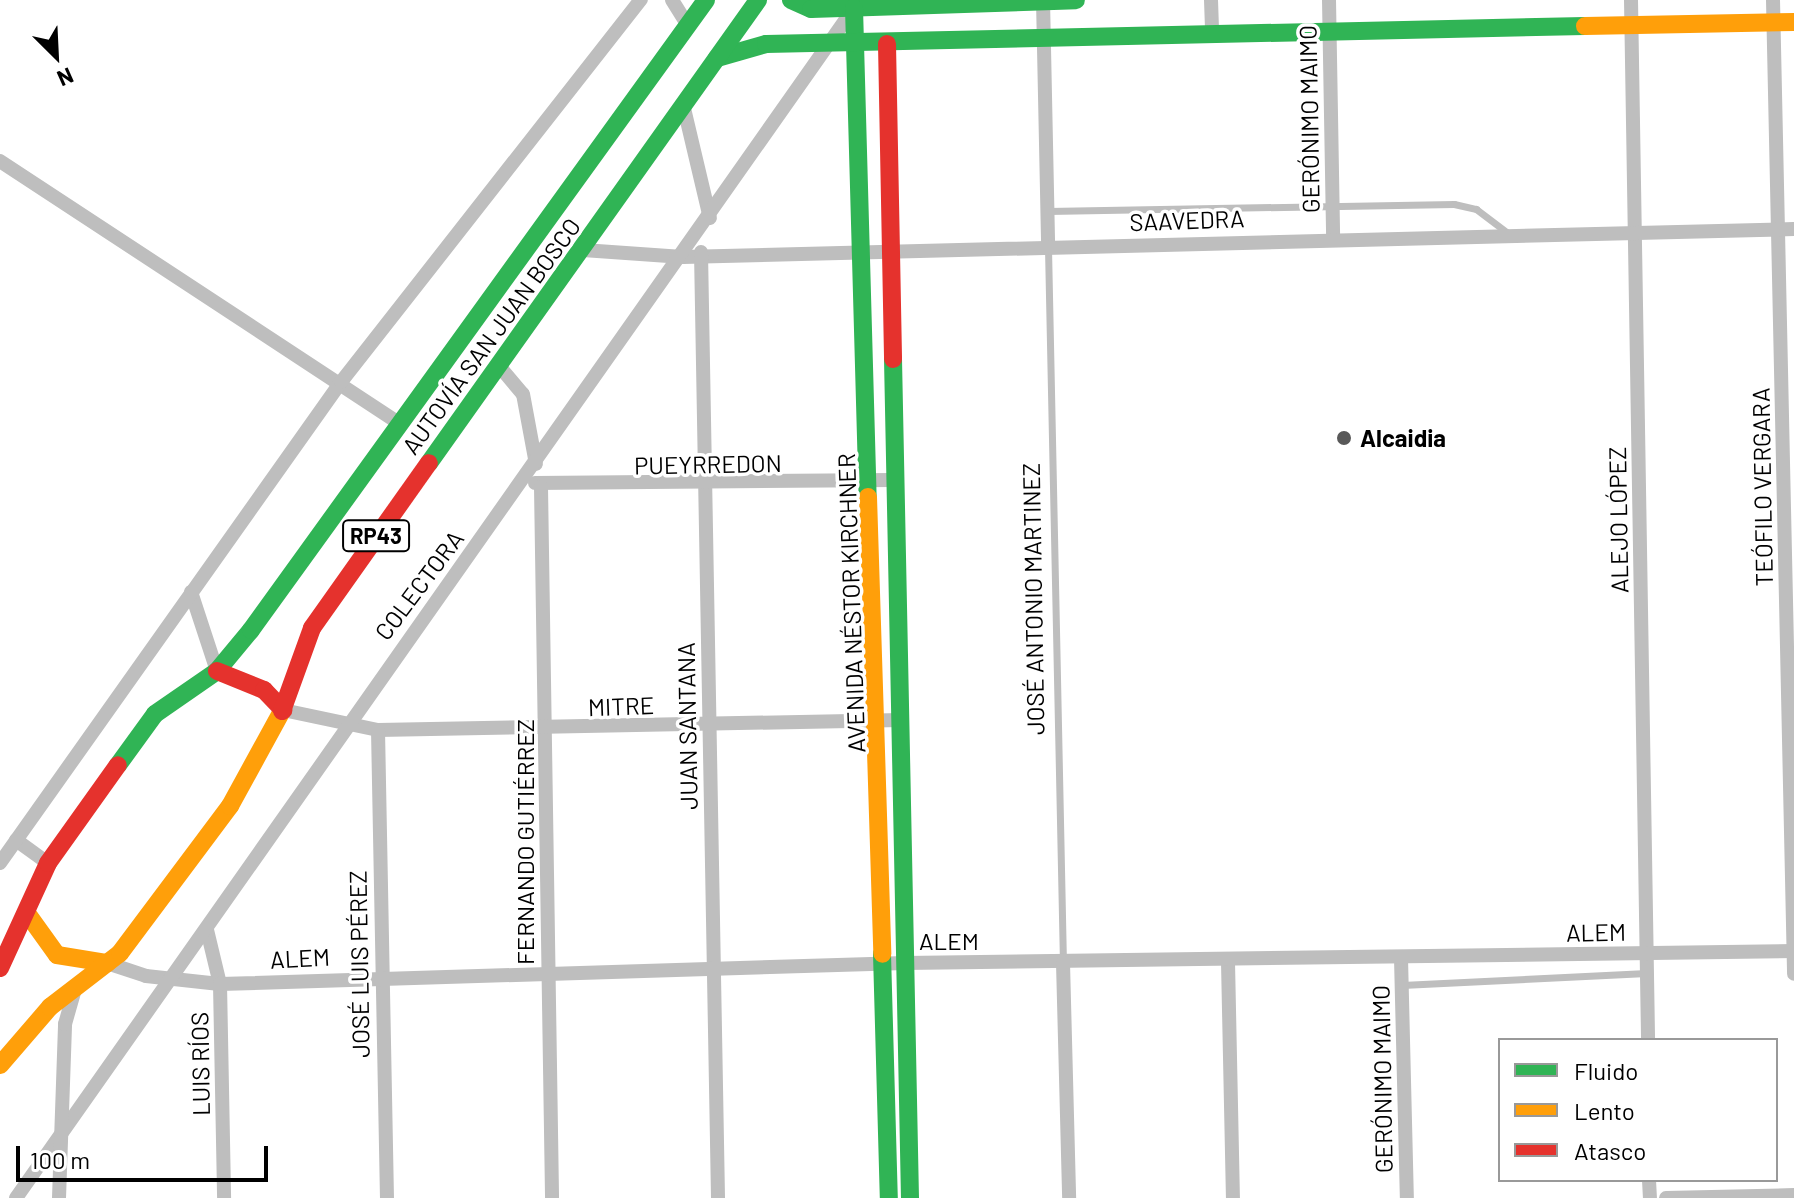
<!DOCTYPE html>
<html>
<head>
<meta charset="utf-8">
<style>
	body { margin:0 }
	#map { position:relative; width:1794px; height:1198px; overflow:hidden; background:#fff; font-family:Barlow,sans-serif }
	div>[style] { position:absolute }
	.lane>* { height:7px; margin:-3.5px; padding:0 3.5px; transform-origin:3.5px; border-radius:3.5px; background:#bebebe }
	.street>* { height:14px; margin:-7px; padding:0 7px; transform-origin:7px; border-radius:7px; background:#bebebe }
	.fast>* { height:18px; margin:-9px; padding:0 9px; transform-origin:9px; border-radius:9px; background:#30b455 }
	.slow>* { height:18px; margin:-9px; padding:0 9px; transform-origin:9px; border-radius:9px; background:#ff9f0a }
	.jam>* { height:18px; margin:-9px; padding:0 9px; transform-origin:9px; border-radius:9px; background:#e5322d }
	.dots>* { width:22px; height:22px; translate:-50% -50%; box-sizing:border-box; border:4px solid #fff; border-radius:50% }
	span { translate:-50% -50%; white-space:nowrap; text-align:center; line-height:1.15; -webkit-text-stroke:7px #fff; paint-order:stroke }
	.shield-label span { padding:2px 6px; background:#fff; border:2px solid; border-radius:6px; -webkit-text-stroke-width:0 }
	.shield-label { font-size:22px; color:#000; font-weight:700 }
	.street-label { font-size:24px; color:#000 }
	.poi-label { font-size:24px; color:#000; font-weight:700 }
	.left { translate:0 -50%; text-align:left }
	.legend { position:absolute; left:1498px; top:1038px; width:280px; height:144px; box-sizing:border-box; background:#fff; border:2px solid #999; margin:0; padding:10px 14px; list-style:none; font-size:24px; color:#000 }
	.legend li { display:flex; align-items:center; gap:16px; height:40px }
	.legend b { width:40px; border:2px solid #999 }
	.north { position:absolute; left:16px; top:16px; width:80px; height:80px; -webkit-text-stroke:6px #fff; paint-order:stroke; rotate:156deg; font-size:22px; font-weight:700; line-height:32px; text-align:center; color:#000 }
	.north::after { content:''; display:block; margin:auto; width:28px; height:36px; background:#000; clip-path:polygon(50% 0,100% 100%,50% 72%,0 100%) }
	.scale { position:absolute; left:16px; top:1146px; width:252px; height:36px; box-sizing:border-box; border:4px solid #000; border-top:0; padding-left:10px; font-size:24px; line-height:28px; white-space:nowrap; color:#000; -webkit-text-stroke:6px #fff; paint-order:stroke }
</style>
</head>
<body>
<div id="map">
	<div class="lane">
		<i style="left:1048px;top:211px;width:406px;rotate:-1deg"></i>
		<i style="left:1454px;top:204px;width:23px;rotate:13deg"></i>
		<i style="left:1476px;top:209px;width:41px;rotate:37.1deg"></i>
		<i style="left:1048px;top:248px;width:715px;rotate:88.8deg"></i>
		<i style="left:1402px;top:985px;width:245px;rotate:-2.8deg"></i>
	</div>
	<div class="street">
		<i style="left:672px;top:0;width:31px;rotate:58deg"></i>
		<i style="left:1043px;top:0;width:246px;rotate:88.8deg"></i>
		<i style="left:1211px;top:0;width:36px;rotate:88deg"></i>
		<i style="left:1329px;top:0;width:238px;rotate:89deg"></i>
		<i style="left:1631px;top:0;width:1040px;rotate:89.06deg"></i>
		<i style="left:1773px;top:0;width:974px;rotate:88.76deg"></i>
		<i style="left:683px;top:104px;width:117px;rotate:76.7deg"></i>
		<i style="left:0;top:161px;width:475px;rotate:33.3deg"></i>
		<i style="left:583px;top:250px;width:100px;rotate:4deg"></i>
		<i style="left:683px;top:257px;width:1111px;rotate:-1.44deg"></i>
		<i style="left:701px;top:252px;width:946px;rotate:88.97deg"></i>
		<i style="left:500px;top:367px;width:35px;rotate:50deg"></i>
		<i style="left:523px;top:394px;width:71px;rotate:79.5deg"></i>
		<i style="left:535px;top:483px;width:358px;rotate:-0.5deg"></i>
		<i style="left:541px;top:487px;width:711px;rotate:89.11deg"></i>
		<i style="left:191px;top:592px;width:83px;rotate:71.8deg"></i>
		<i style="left:283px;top:710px;width:97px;rotate:11.9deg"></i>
		<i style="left:378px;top:730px;width:523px;rotate:-1.1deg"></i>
		<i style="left:378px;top:730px;width:468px;rotate:88.9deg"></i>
		<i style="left:16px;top:840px;width:39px;rotate:36deg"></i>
		<i style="left:0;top:863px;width:590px;rotate:-54.67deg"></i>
		<i style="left:341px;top:382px;width:486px;rotate:-51.9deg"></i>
		<i style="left:207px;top:930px;width:56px;rotate:76.5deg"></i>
		<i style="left:220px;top:984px;width:214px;rotate:88.9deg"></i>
		<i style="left:1401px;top:958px;width:240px;rotate:88.6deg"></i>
		<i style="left:1228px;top:962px;width:236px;rotate:88.8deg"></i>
		<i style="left:107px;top:963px;width:41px;rotate:18.4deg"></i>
		<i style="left:146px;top:976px;width:74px;rotate:6.2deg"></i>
		<i style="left:220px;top:984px;width:685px;rotate:-1.76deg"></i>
		<i style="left:905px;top:963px;width:889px;rotate:-0.77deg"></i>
		<i style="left:1063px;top:963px;width:235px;rotate:88.5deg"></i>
		<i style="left:1649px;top:1180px;width:18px;rotate:87deg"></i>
		<i style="left:16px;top:1198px;width:1459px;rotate:-54.85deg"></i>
		<i style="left:59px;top:1198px;width:174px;rotate:-88deg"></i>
		<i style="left:65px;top:1024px;width:37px;rotate:-74deg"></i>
		<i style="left:1666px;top:1198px;width:128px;rotate:-1.3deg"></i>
	</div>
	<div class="fast">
		<i style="left:791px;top:0;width:22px;rotate:24deg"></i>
		<i style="left:811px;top:9px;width:265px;rotate:-1.9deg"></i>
		<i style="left:854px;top:8px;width:489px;rotate:88.4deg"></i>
		<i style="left:717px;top:58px;width:51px;rotate:-15.9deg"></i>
		<i style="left:766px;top:44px;width:819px;rotate:-1.26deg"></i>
		<i style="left:893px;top:359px;width:839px;rotate:88.84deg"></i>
		<i style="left:429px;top:463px;width:568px;rotate:-54.6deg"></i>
		<i style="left:118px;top:765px;width:63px;rotate:-54deg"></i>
		<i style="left:155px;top:714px;width:75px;rotate:-34.7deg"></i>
		<i style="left:217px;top:671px;width:53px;rotate:-50.3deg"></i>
		<i style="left:251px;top:630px;width:777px;rotate:-54.16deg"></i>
		<i style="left:882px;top:954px;width:244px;rotate:88.4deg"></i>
	</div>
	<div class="slow">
		<i style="left:1585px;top:26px;width:209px;rotate:-1.1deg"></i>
		<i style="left:868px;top:497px;width:457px;rotate:88.2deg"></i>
		<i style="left:29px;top:916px;width:48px;rotate:54.3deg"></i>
		<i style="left:57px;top:955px;width:51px;rotate:9.1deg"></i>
		<i style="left:0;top:1065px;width:77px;rotate:-49.2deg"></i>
		<i style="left:50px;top:1007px;width:88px;rotate:-37.6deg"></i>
		<i style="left:120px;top:953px;width:184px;rotate:-53.2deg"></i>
		<i style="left:230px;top:806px;width:108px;rotate:-61.3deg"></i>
	</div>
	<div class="jam">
		<i style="left:887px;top:44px;width:315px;rotate:88.9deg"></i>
		<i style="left:217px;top:671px;width:51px;rotate:22deg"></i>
		<i style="left:264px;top:690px;width:28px;rotate:46deg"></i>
		<i style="left:282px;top:711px;width:88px;rotate:-70.1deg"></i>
		<i style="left:312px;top:628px;width:202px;rotate:-54.7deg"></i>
		<i style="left:0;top:968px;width:115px;rotate:-65.4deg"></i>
		<i style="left:48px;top:863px;width:120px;rotate:-54.5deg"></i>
	</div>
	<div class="dots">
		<i style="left:1344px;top:438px;background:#595959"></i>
	</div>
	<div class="shield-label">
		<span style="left:376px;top:536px">RP43</span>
	</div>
	<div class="street-label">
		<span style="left:1309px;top:119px;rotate:-91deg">GERÓNIMO MAIMO</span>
		<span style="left:1187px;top:220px;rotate:-2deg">SAAVEDRA</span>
		<span style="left:491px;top:336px;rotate:-54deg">AUTOVÍA SAN JUAN BOSCO</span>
		<span style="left:708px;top:464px;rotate:-1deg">PUEYRREDON</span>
		<span style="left:1762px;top:487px;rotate:-91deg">TEÓFILO VERGARA</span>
		<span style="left:1618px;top:520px;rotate:-91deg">ALEJO LÓPEZ</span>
		<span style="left:419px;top:585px;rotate:-53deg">COLECTORA</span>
		<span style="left:1033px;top:599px;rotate:-91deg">JOSÉ ANTONIO MARTINEZ</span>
		<span style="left:851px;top:603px;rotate:-92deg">AVENIDA NÉSTOR KIRCHNER</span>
		<span style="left:621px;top:706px;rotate:-2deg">MITRE</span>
		<span style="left:687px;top:726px;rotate:-91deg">JUAN SANTANA</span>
		<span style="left:525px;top:842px;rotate:-90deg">FERNANDO GUTIÉRREZ</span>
		<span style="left:1596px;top:932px;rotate:-1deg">ALEM</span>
		<span style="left:949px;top:941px">ALEM</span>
		<span style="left:300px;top:958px;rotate:-3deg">ALEM</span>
		<span style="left:359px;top:964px;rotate:-91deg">JOSÉ LUIS PÉREZ</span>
		<span style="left:200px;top:1064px;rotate:-91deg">LUIS RÍOS</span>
		<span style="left:1382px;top:1079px;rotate:-91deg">GERÓNIMO MAIMO</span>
	</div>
	<div class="poi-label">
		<span class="left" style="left:1360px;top:438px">Alcaidia</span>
	</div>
	<ul class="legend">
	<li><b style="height:10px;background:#30b455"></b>Fluido</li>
	<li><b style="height:10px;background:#ff9f0a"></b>Lento</li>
	<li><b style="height:10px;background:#e5322d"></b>Atasco</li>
	</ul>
	<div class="north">N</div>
	<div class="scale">100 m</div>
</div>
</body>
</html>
